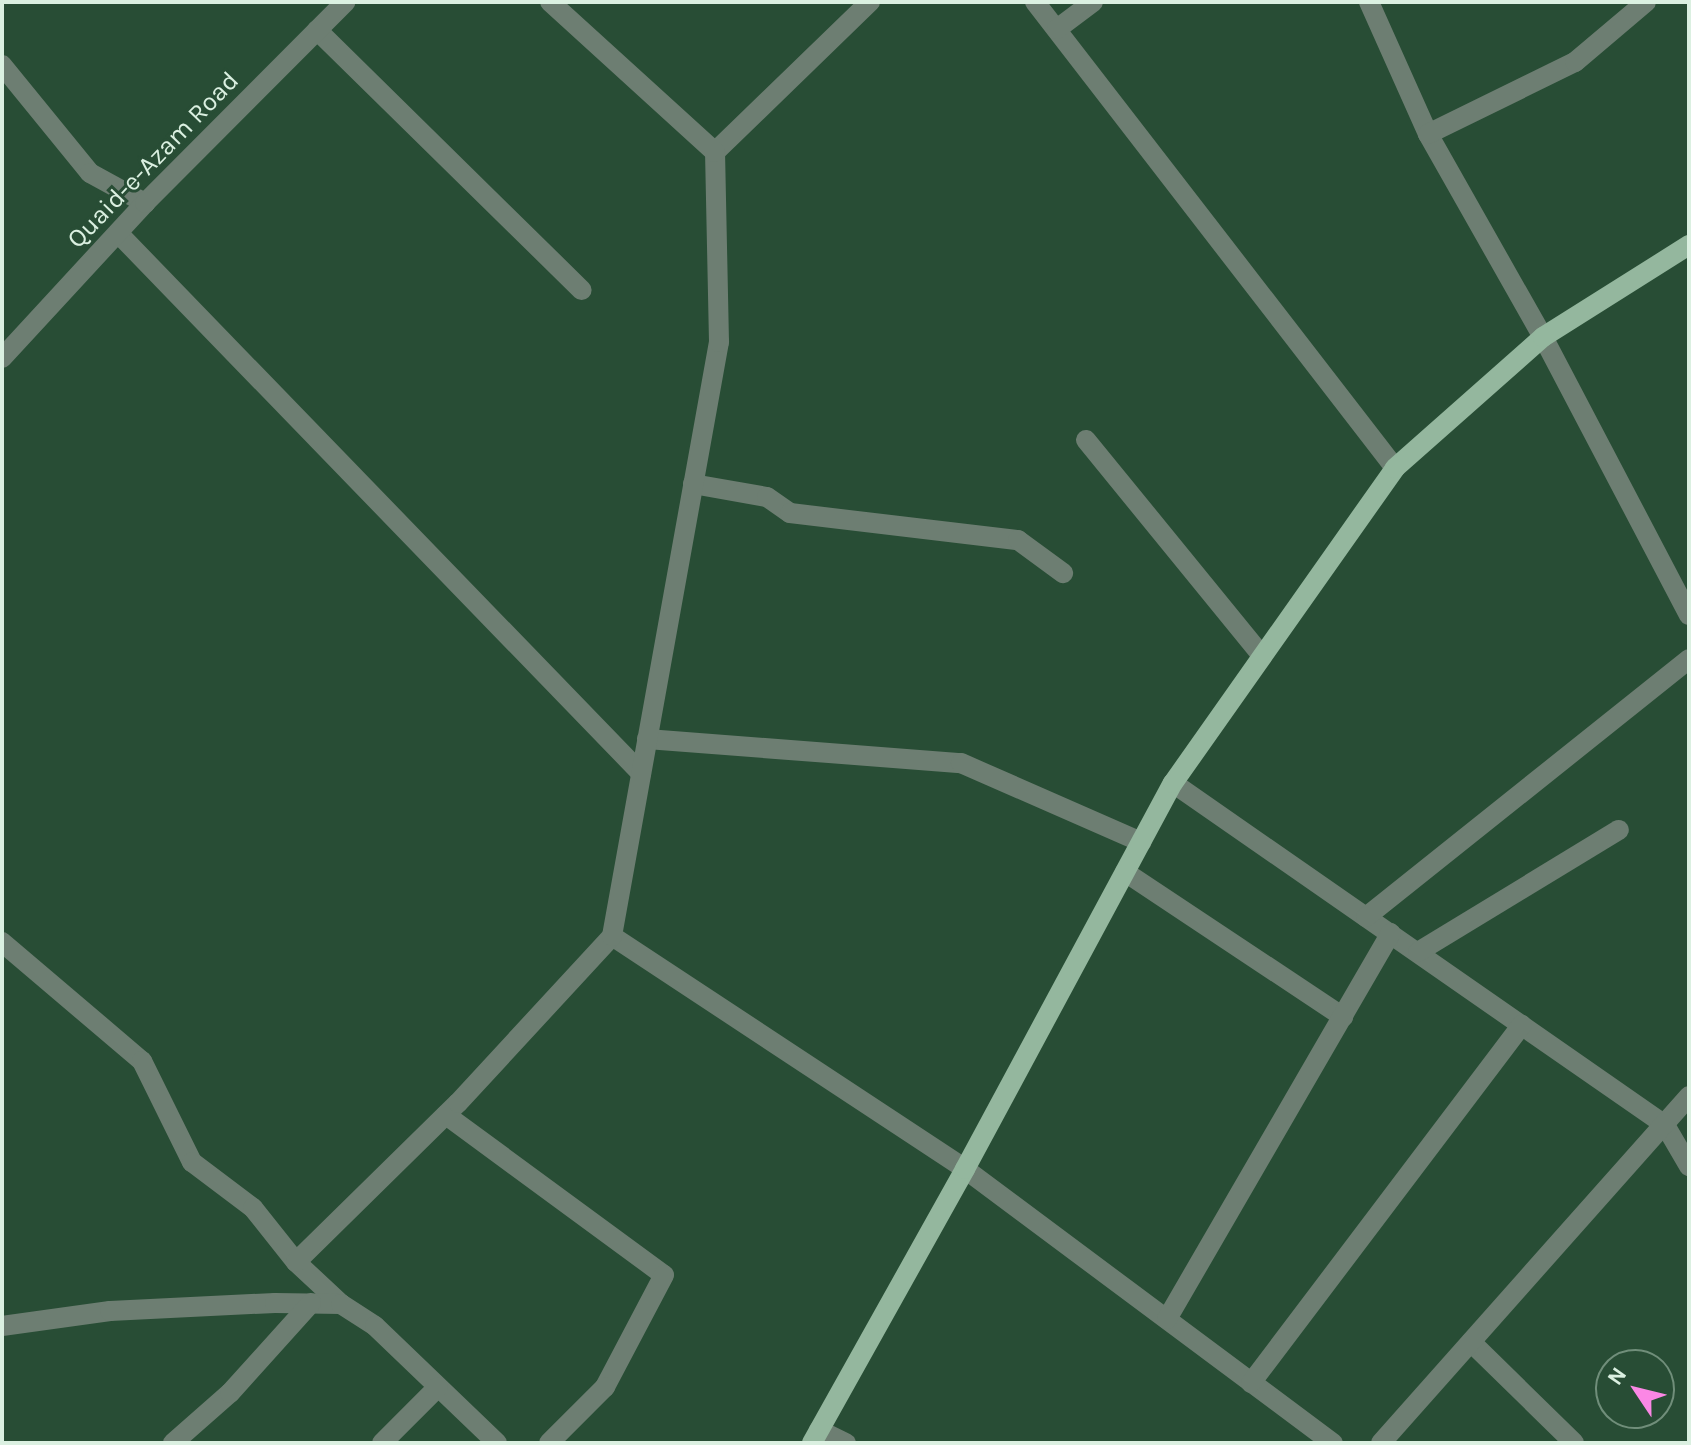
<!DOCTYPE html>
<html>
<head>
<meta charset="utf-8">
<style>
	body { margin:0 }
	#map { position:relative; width:1691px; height:1445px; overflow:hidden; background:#284d35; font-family:Karla,sans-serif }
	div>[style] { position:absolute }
	.minor>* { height:20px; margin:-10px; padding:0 10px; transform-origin:10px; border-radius:10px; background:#6d7e72 }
	.major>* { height:20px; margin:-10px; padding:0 10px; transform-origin:10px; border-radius:10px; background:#94b79e }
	span { translate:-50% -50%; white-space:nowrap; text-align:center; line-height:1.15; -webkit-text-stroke:6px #284d35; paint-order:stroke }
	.street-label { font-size:26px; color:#dbf0e1 }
	.frame { position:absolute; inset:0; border:4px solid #dbf0e1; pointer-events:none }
	.north { position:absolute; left:1595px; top:1349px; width:80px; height:80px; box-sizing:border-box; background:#284d35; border:2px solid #708e7a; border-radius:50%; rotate:305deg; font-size:22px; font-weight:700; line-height:32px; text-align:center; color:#dbf0e1 }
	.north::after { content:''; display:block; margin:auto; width:28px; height:36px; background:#fb87e5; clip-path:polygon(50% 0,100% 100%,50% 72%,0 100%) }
</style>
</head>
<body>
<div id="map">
	<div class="minor">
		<i style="left:1035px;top:2px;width:589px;rotate:52.31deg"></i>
		<i style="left:1369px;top:2px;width:145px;rotate:65.9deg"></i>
		<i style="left:1428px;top:134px;width:233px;rotate:60.5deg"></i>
		<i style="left:1543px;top:337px;width:314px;rotate:62.3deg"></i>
		<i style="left:1057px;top:29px;width:45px;rotate:-36.9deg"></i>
		<i style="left:317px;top:30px;width:371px;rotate:44.5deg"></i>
		<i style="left:2px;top:65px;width:139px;rotate:50.8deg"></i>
		<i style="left:90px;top:173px;width:63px;rotate:28.6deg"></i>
		<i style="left:1428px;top:134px;width:164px;rotate:-26.1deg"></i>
		<i style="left:1575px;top:62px;width:93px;rotate:-40.2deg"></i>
		<i style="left:715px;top:152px;width:216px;rotate:-44.1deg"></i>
		<i style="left:118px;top:233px;width:752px;rotate:45.92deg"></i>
		<i style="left:2px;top:358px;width:211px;rotate:-47.3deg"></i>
		<i style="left:145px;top:203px;width:284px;rotate:-45.1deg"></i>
		<i style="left:1086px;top:440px;width:279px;rotate:50.8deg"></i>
		<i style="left:693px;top:484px;width:75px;rotate:10deg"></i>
		<i style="left:767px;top:497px;width:28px;rotate:35deg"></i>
		<i style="left:790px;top:513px;width:230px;rotate:6.8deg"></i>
		<i style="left:1018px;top:540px;width:56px;rotate:36.3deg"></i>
		<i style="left:647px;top:739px;width:315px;rotate:4.4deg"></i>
		<i style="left:961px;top:763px;width:197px;rotate:23.7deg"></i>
		<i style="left:1173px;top:783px;width:599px;rotate:34.8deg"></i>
		<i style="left:1665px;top:1125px;width:48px;rotate:59.7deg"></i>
		<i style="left:1125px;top:872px;width:262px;rotate:33.6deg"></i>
		<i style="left:1366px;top:917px;width:413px;rotate:-38.6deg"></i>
		<i style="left:612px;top:936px;width:423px;rotate:33.4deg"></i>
		<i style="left:965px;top:1169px;width:459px;rotate:36.7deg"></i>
		<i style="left:2px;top:942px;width:184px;rotate:40.4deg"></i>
		<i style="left:142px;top:1061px;width:113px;rotate:63.7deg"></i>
		<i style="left:192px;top:1162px;width:76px;rotate:37deg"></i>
		<i style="left:253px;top:1208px;width:69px;rotate:51.5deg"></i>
		<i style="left:296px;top:1262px;width:62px;rotate:43deg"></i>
		<i style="left:1418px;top:952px;width:235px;rotate:-31.3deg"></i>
		<i style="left:446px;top:1115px;width:270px;rotate:36.3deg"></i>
		<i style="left:664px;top:1275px;width:127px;rotate:117.8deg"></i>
		<i style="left:605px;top:1387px;width:79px;rotate:135deg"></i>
		<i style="left:296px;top:1262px;width:227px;rotate:-44.5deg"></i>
		<i style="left:458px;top:1103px;width:227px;rotate:-47.3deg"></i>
		<i style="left:612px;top:936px;width:604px;rotate:-79.79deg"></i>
		<i style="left:719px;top:342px;width:190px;rotate:-91.2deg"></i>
		<i style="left:715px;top:152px;width:223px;rotate:-137.7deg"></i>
		<i style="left:1167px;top:1319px;width:446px;rotate:-59.9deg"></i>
		<i style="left:2px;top:1326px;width:109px;rotate:-7.9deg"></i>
		<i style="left:110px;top:1311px;width:165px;rotate:-2.8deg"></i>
		<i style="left:275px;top:1303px;width:66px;rotate:0.9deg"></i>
		<i style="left:341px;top:1304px;width:40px;rotate:32.9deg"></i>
		<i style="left:375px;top:1326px;width:169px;rotate:43.8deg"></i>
		<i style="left:1471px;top:1342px;width:144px;rotate:44.4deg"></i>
		<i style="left:1251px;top:1383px;width:449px;rotate:-52.9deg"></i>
		<i style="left:819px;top:1430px;width:30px;rotate:26deg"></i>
		<i style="left:173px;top:1443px;width:76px;rotate:-41.3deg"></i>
		<i style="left:230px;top:1393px;width:121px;rotate:-48deg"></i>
		<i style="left:382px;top:1443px;width:79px;rotate:-45deg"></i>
		<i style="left:1381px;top:1443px;width:464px;rotate:-48.4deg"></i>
	</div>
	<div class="major">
		<i style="left:812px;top:1443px;width:314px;rotate:-60.8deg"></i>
		<i style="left:965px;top:1169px;width:438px;rotate:-61.7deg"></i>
		<i style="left:1173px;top:783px;width:385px;rotate:-54.8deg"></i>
		<i style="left:1395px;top:468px;width:198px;rotate:-41.5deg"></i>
		<i style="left:1543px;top:337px;width:173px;rotate:-32.2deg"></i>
	</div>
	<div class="street-label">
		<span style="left:153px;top:160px;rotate:-46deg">Quaid-e-Azam Road</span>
	</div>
	<div class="frame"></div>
	<div class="north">N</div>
</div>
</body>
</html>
